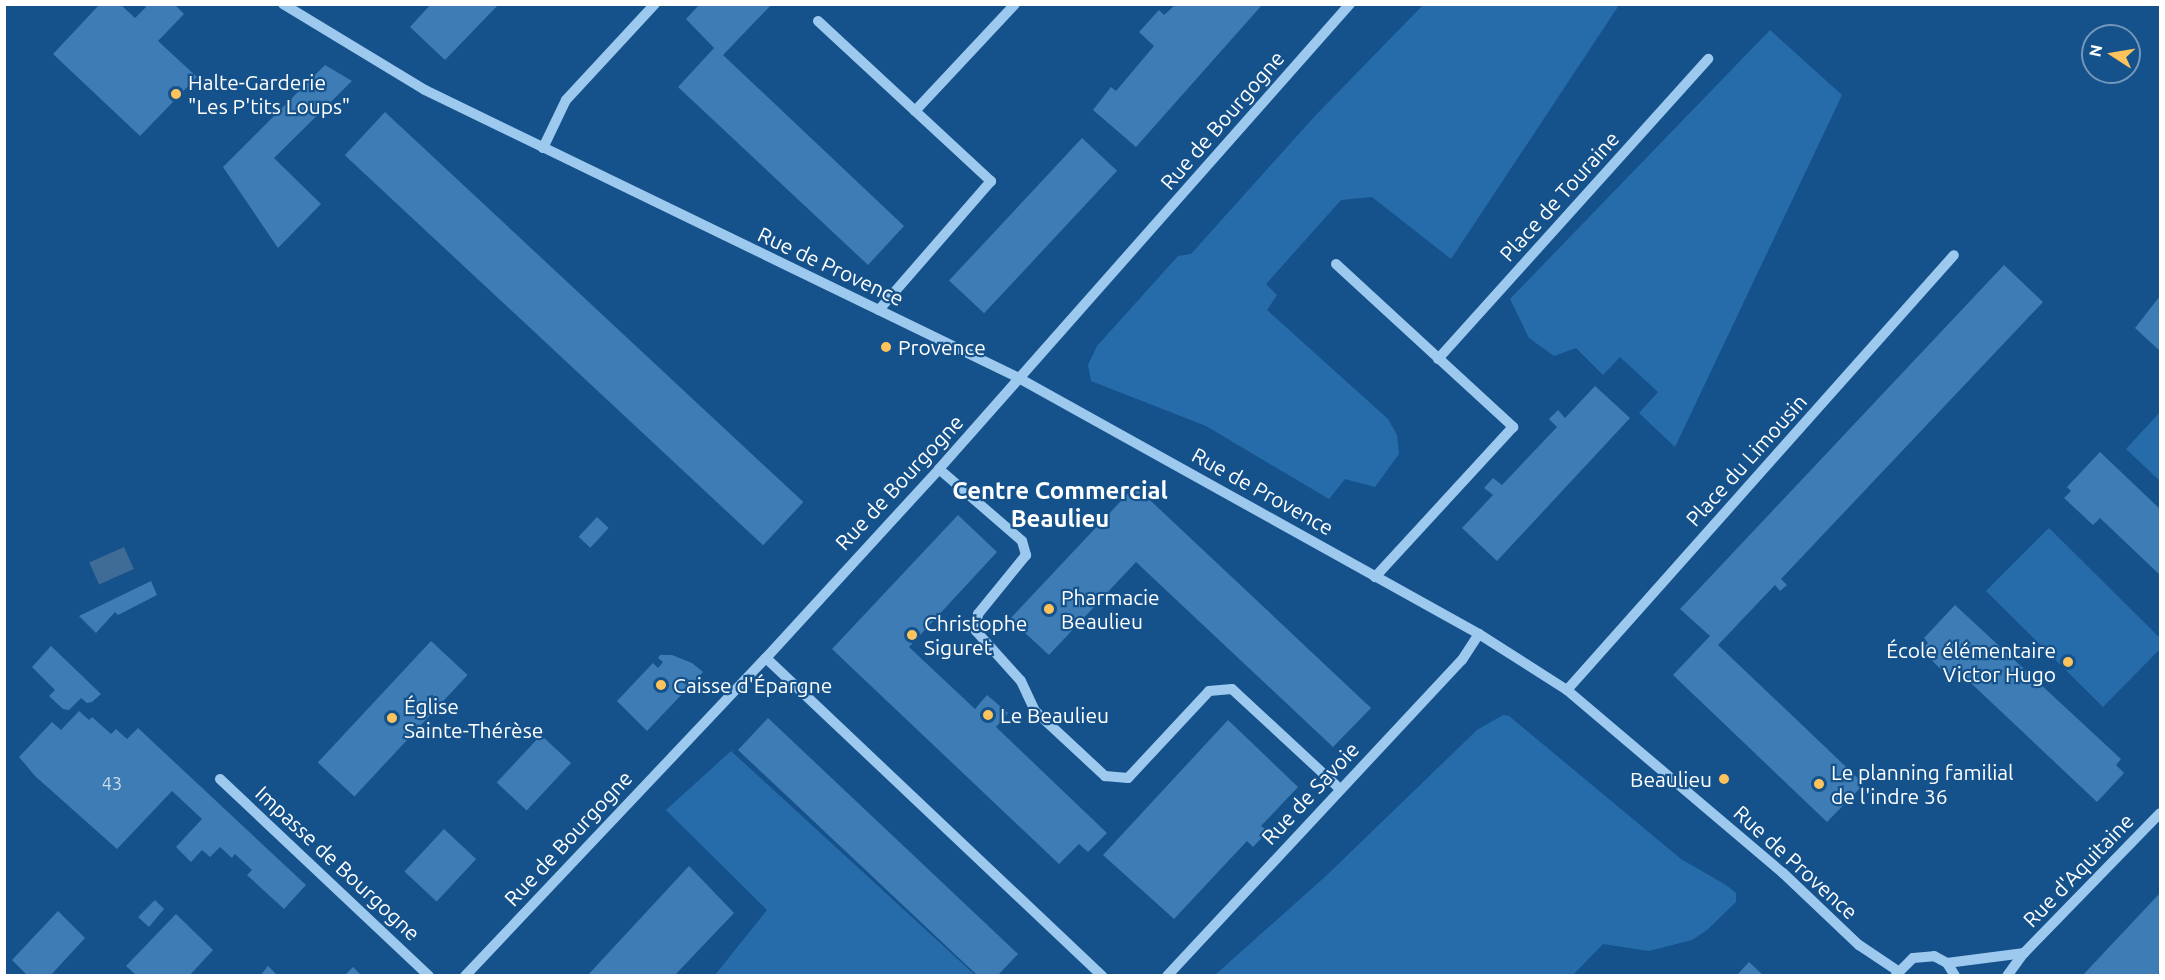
<!DOCTYPE html>
<html>
<head>
<meta charset="utf-8">
<style>
	body { margin:0 }
	#map { position:relative; width:2165px; height:980px; overflow:hidden; background:#15528b; font-family:Ubuntu,sans-serif }
	div>[style] { position:absolute }
	.green>* { inset:0; background:#276caa }
	.water>* { inset:0; background:#3f6c96; transform-origin:0 0 }
	.building>* { inset:0; background:#3d7cb4; transform-origin:0 0 }
	.minor>* { height:10px; margin:-5px; padding:0 5px; transform-origin:5px; border-radius:5px; background:#9ec9ef }
	.dots>* { width:16px; height:16px; translate:-50% -50%; box-sizing:border-box; border:3px solid #15528b; border-radius:50% }
	span { translate:-50% -50%; white-space:nowrap; text-align:center; line-height:1.15; -webkit-text-stroke:4.5px #15528b; paint-order:stroke }
	.number-label { font-size:18px; color:#cedeec }
	.number-label span { -webkit-text-stroke-width:0 }
	.poi-label { font-size:21px; color:#fff }
	.left { translate:0 -50%; text-align:left }
	.right { translate:-100% -50%; text-align:right }
	.street-label { font-size:21px; color:#fff }
	.quarter-label { font-size:24px; color:#fff; font-weight:700 }
	.frame { position:absolute; inset:0; border:6px solid #fff; pointer-events:none }
	.north { position:absolute; left:2081px; top:24px; width:60px; height:60px; box-sizing:border-box; background:#15528b; border:2px solid #7397b9; border-radius:50%; rotate:282deg; font-size:16px; font-weight:700; line-height:24px; text-align:center; color:#fff }
	.north::after { content:''; display:block; margin:auto; width:21px; height:27px; background:#ffc35c; clip-path:polygon(50% 0,100% 100%,50% 72%,0 100%) }
</style>
</head>
<body>
<div id="map">
	<div class="green">
		<i style="clip-path:polygon(1423px 5px,1619px 5px,1451px 259px,1372px 197px,1341px 200px,1266px 284px,1277px 295px,1267px 310px,1388px 419px,1397px 435px,1399px 454px,1375px 487px,1345px 479px,1329px 499px,1206px 426px,1091px 381px,1088px 365px,1097px 346px,1178px 256px,1191px 254px,1315px 116px)"></i>
		<i style="clip-path:polygon(1770px 30px,1842px 95px,1675px 447px,1639px 413px,1658px 392px,1620px 357px,1603px 375px,1576px 348px,1554px 356px,1529px 338px,1510px 299px)"></i>
		<i style="clip-path:polygon(2160px 412px,2160px 481px,2126px 449px)"></i>
		<i style="clip-path:polygon(2049px 528px,2160px 638px,2160px 649px,2103px 707px,1986px 591px)"></i>
		<i style="clip-path:polygon(1503px 715px,1509px 716px,1681px 859px,1726px 885px,1736px 893px,1736px 902px,1707px 930px,1692px 940px,1649px 951px,1603px 944px,1573px 975px,1215px 975px,1327px 875px,1477px 730px)"></i>
		<i style="clip-path:polygon(731px 751px,975px 975px,715px 975px,767px 910px,666px 810px)"></i>
	</div>
	<div class="water">
		<i style="left:124px;top:547px;width:24px;height:38px;rotate:66deg"></i>
	</div>
	<div class="building">
		<i style="clip-path:polygon(100px 4px,120px 4px,135px 18px,146px 7px,143px 4px,174px 4px,184px 14px,158px 41px,197px 77px,140px 136px,53px 54px)"></i>
		<i style="clip-path:polygon(431px 4px,499px 4px,445px 60px,410px 27px)"></i>
		<i style="clip-path:polygon(700px 4px,772px 4px,723px 55px,904px 226px,868px 265px,678px 87px,714px 48px,686px 19px)"></i>
		<i style="clip-path:polygon(1175px 5px,1262px 5px,1136px 147px,1093px 110px,1111px 87px,1116px 91px,1154px 46px,1139px 32px,1159px 10px,1164px 15px)"></i>
		<i style="clip-path:polygon(325px 65px,352px 81px,274px 158px,321px 204px,278px 248px,223px 167px)"></i>
		<i style="left:385px;top:112px;width:572px;height:59px;rotate:43deg"></i>
		<i style="left:1082px;top:138px;width:48px;height:195px;rotate:43deg"></i>
		<i style="clip-path:polygon(2004px 265px,2043px 302px,1781px 579px,1787px 585px,1780px 591px,1775px 585px,1718px 645px,1864px 784px,1827px 822px,1673px 675px,1710px 636px,1680px 609px)"></i>
		<i style="clip-path:polygon(2160px 296px,2160px 351px,2135px 328px)"></i>
		<i style="clip-path:polygon(1595px 386px,1630px 418px,1497px 561px,1462px 528px,1493px 495px,1484px 488px,1493px 478px,1502px 485px,1557px 427px,1549px 419px,1558px 410px,1565px 418px)"></i>
		<i style="clip-path:polygon(2100px 452px,2160px 509px,2160px 575px,2100px 518px,2093px 525px,2064px 498px,2071px 491px,2067px 487px)"></i>
		<i style="clip-path:polygon(1135px 486px,1371px 708px,1333px 747px,1136px 562px,1049px 655px,1010px 619px)"></i>
		<i style="clip-path:polygon(958px 515px,997px 552px,909px 647px,975px 709px,987px 695px,1008px 713px,996px 727px,1107px 833px,1088px 852px,1079px 844px,1059px 864px,832px 649px)"></i>
		<i style="left:597px;top:517px;width:16px;height:27px;rotate:43deg"></i>
		<i style="clip-path:polygon(151px 581px,157px 595px,118px 615px,115px 612px,96px 633px,79px 616px)"></i>
		<i style="clip-path:polygon(1955px 605px,2121px 759px,2116px 765px,2124px 773px,2097px 802px,1957px 670px,1950px 678px,1921px 650px,1928px 643px,1924px 638px)"></i>
		<i style="left:431px;top:641px;width:50px;height:166px;rotate:43deg"></i>
		<i style="clip-path:polygon(51px 646px,101px 694px,92px 702px,87px 703px,81px 698px,69px 710px,63px 709px,49px 696px,55px 690px,32px 667px)"></i>
		<i style="clip-path:polygon(660px 655px,672px 655px,692px 663px,703px 672px,647px 731px,617px 701px,653px 663px,658px 668px,663px 662px,658px 658px)"></i>
		<i style="clip-path:polygon(79px 711px,89px 720px,92px 717px,111px 734px,116px 729px,127px 739px,138px 728px,306px 885px,284px 909px,247px 875px,252px 870px,235px 854px,232px 858px,220px 847px,210px 857px,202px 850px,191px 862px,176px 847px,202px 819px,172px 791px,117px 849px,35px 776px,19px 757px,52px 722px,61px 730px)"></i>
		<i style="clip-path:polygon(768px 718px,1018px 954px,997px 976px,978px 976px,738px 750px)"></i>
		<i style="clip-path:polygon(1228px 720px,1298px 787px,1261px 826px,1268px 831px,1253px 847px,1247px 841px,1174px 919px,1103px 855px)"></i>
		<i style="left:541px;top:735px;width:41px;height:65px;rotate:43deg"></i>
		<i style="left:444px;top:829px;width:44px;height:58px;rotate:43deg"></i>
		<i style="clip-path:polygon(689px 866px,734px 913px,674px 976px,587px 976px)"></i>
		<i style="clip-path:polygon(2160px 893px,2160px 971px,2157px 976px,2082px 976px)"></i>
		<i style="clip-path:polygon(155px 900px,164px 909px,149px 927px,138px 917px)"></i>
		<i style="clip-path:polygon(58px 911px,85px 938px,50px 976px,28px 976px,12px 960px)"></i>
		<i style="clip-path:polygon(176px 914px,213px 950px,189px 976px,137px 976px,126px 966px)"></i>
		<i style="clip-path:polygon(1749px 962px,1764px 976px,1736px 976px)"></i>
		<i style="clip-path:polygon(268px 966px,278px 976px,260px 976px)"></i>
		<i style="clip-path:polygon(353px 967px,362px 976px,344px 976px)"></i>
	</div>
	<div class="minor">
		<i style="left:283px;top:4px;width:166px;rotate:31.2deg"></i>
		<i style="left:425px;top:90px;width:658px;rotate:25.86deg"></i>
		<i style="left:1017px;top:377px;width:529px;rotate:29.09deg"></i>
		<i style="left:1479px;top:634px;width:104px;rotate:32.5deg"></i>
		<i style="left:1567px;top:690px;width:283px;rotate:40.3deg"></i>
		<i style="left:1783px;top:873px;width:105px;rotate:43.5deg"></i>
		<i style="left:1859px;top:945px;width:47px;rotate:33.7deg"></i>
		<i style="left:818px;top:21px;width:236px;rotate:42.8deg"></i>
		<i style="left:991px;top:181px;width:171px;rotate:131deg"></i>
		<i style="left:915px;top:111px;width:146px;rotate:-46.9deg"></i>
		<i style="left:543px;top:148px;width:53px;rotate:-64.4deg"></i>
		<i style="left:566px;top:100px;width:131px;rotate:-47.2deg"></i>
		<i style="left:1336px;top:264px;width:241px;rotate:42.6deg"></i>
		<i style="left:1513px;top:427px;width:204px;rotate:132.6deg"></i>
		<i style="left:1438px;top:359px;width:404px;rotate:-48deg"></i>
		<i style="left:939px;top:469px;width:110px;rotate:40.9deg"></i>
		<i style="left:1022px;top:541px;width:15px;rotate:74deg"></i>
		<i style="left:1026px;top:555px;width:76px;rotate:129.1deg"></i>
		<i style="left:978px;top:614px;width:17px;rotate:97deg"></i>
		<i style="left:976px;top:631px;width:67px;rotate:48deg"></i>
		<i style="left:1021px;top:681px;width:33px;rotate:65deg"></i>
		<i style="left:1035px;top:711px;width:96px;rotate:42.9deg"></i>
		<i style="left:1105px;top:776px;width:23px;rotate:5deg"></i>
		<i style="left:1128px;top:778px;width:119px;rotate:-47deg"></i>
		<i style="left:1209px;top:691px;width:23px;rotate:-5deg"></i>
		<i style="left:1232px;top:689px;width:147px;rotate:42.8deg"></i>
		<i style="left:766px;top:658px;width:463px;rotate:43.4deg"></i>
		<i style="left:1567px;top:690px;width:582px;rotate:-48.34deg"></i>
		<i style="left:220px;top:779px;width:287px;rotate:43.3deg"></i>
		<i style="left:1947px;top:963px;width:78px;rotate:-7.4deg"></i>
		<i style="left:1896px;top:975px;width:24px;rotate:-45deg"></i>
		<i style="left:1913px;top:958px;width:21px;rotate:-5deg"></i>
		<i style="left:1934px;top:956px;width:15px;rotate:28deg"></i>
		<i style="left:1947px;top:963px;width:15px;rotate:58deg"></i>
		<i style="left:465px;top:976px;width:438px;rotate:-46.6deg"></i>
		<i style="left:766px;top:658px;width:256px;rotate:-47.5deg"></i>
		<i style="left:939px;top:469px;width:621px;rotate:-48.53deg"></i>
		<i style="left:1167px;top:976px;width:432px;rotate:-47deg"></i>
		<i style="left:1462px;top:660px;width:31px;rotate:-57deg"></i>
		<i style="left:2007px;top:976px;width:29px;rotate:-54deg"></i>
		<i style="left:2024px;top:953px;width:195px;rotate:-45.8deg"></i>
	</div>
	<div class="dots">
		<i style="left:176px;top:94px;background:#ffc35c"></i>
		<i style="left:886px;top:347px;background:#ffc35c"></i>
		<i style="left:1049px;top:609px;background:#ffc35c"></i>
		<i style="left:912px;top:635px;background:#ffc35c"></i>
		<i style="left:2068px;top:662px;background:#ffc35c"></i>
		<i style="left:661px;top:685px;background:#ffc35c"></i>
		<i style="left:988px;top:715px;background:#ffc35c"></i>
		<i style="left:392px;top:718px;background:#ffc35c"></i>
		<i style="left:1724px;top:779px;background:#ffc35c"></i>
		<i style="left:1819px;top:784px;background:#ffc35c"></i>
	</div>
	<div class="number-label">
		<span style="left:112px;top:783px">43</span>
	</div>
	<div class="poi-label">
		<span class="left" style="left:188px;top:94px">Halte-Garderie<br>"Les P'tits Loups"</span>
		<span class="left" style="left:898px;top:347px">Provence</span>
		<span class="left" style="left:1061px;top:609px">Pharmacie<br>Beaulieu</span>
		<span class="left" style="left:924px;top:635px">Christophe<br>Siguret</span>
		<span class="right" style="left:2056px;top:662px">École élémentaire<br>Victor Hugo</span>
		<span class="left" style="left:673px;top:685px">Caisse d'Épargne</span>
		<span class="left" style="left:404px;top:718px">Église<br>Sainte-Thérèse</span>
		<span class="left" style="left:1000px;top:715px">Le Beaulieu</span>
		<span class="left" style="left:1831px;top:784px">Le planning familial<br>de l'indre 36</span>
		<span class="right" style="left:1712px;top:779px">Beaulieu</span>
	</div>
	<div class="street-label">
		<span style="left:1222px;top:120px;rotate:-49deg">Rue de Bourgogne</span>
		<span style="left:1559px;top:196px;rotate:-48deg">Place de Touraine</span>
		<span style="left:831px;top:266px;rotate:25deg">Rue de Provence</span>
		<span style="left:1746px;top:460px;rotate:-48deg">Place du Limousin</span>
		<span style="left:899px;top:482px;rotate:-47deg">Rue de Bourgogne</span>
		<span style="left:1263px;top:491px;rotate:29deg">Rue de Provence</span>
		<span style="left:1310px;top:793px;rotate:-47deg">Rue de Savoie</span>
		<span style="left:568px;top:838px;rotate:-47deg">Rue de Bourgogne</span>
		<span style="left:1796px;top:862px;rotate:42deg">Rue de Provence</span>
		<span style="left:338px;top:863px;rotate:43deg">Impasse de Bourgogne</span>
		<span style="left:2078px;top:870px;rotate:-46deg">Rue d'Aquitaine</span>
	</div>
	<div class="quarter-label">
		<span style="left:1060px;top:505px">Centre Commercial<br>Beaulieu</span>
	</div>
	<div class="frame"></div>
	<div class="north">N</div>
</div>
</body>
</html>
